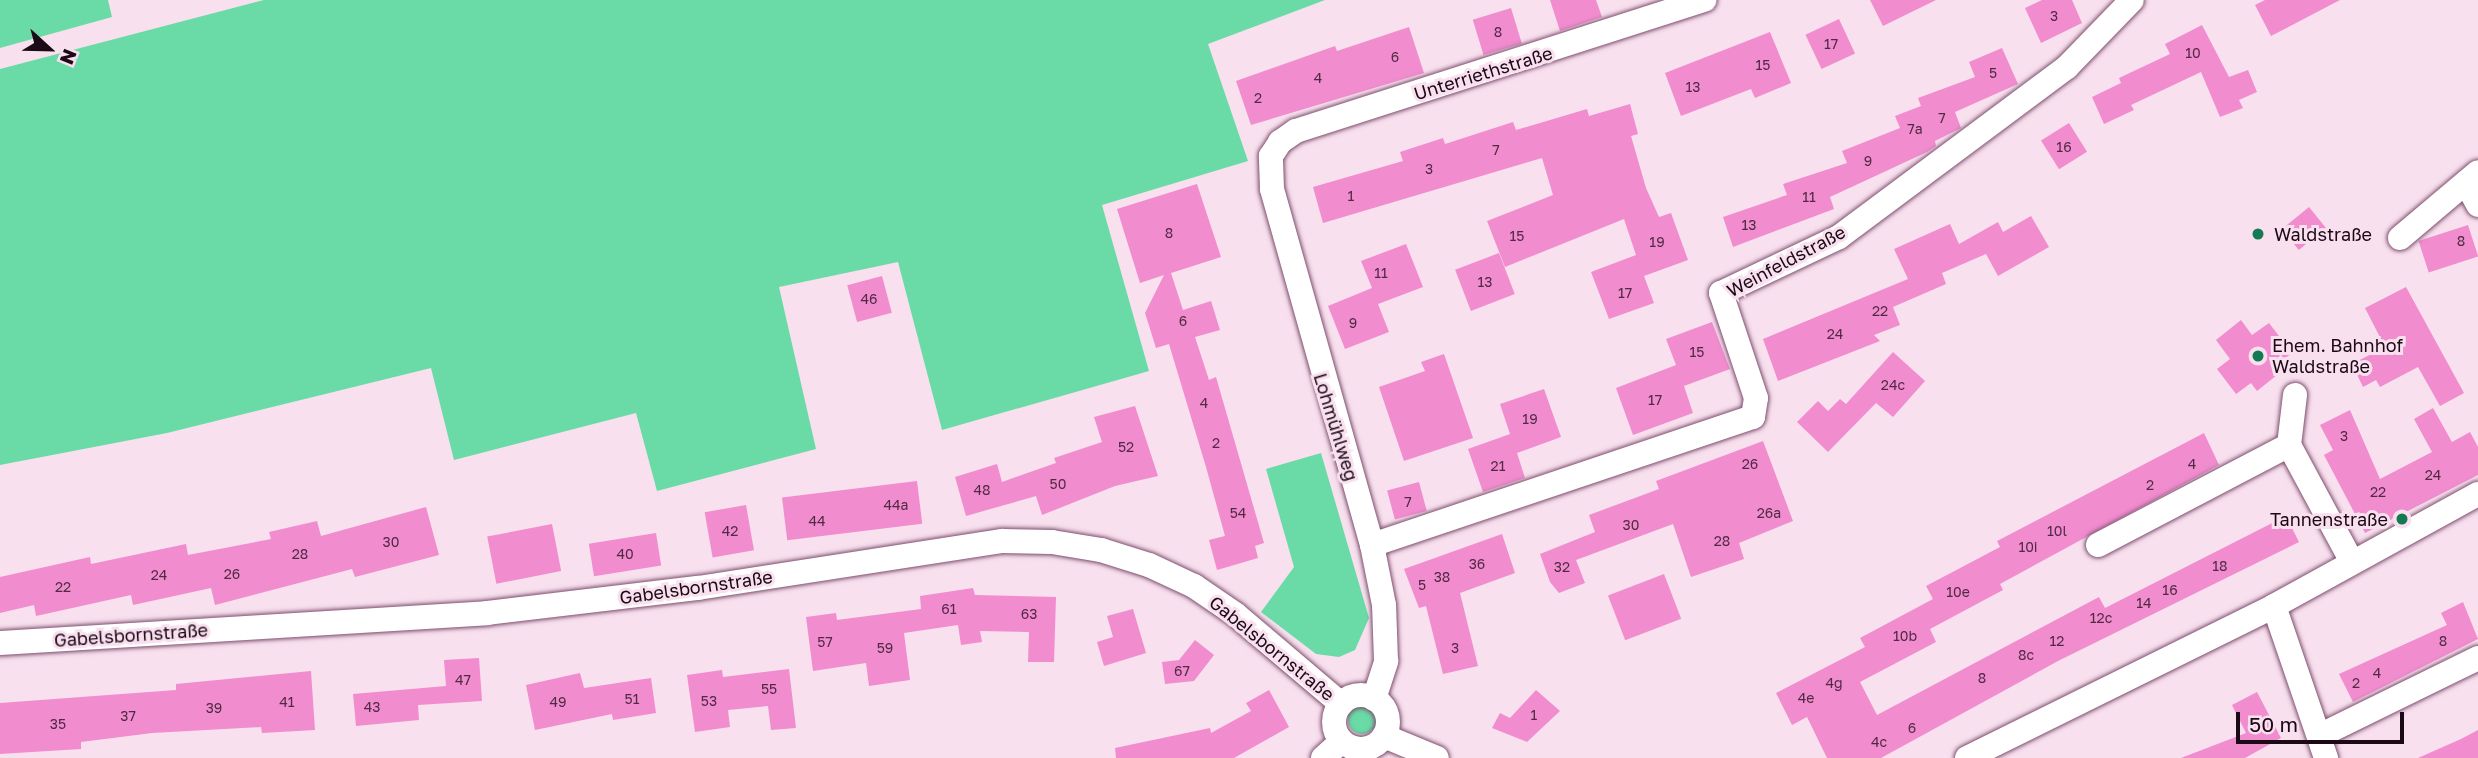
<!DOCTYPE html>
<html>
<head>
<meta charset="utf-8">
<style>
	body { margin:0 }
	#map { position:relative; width:2478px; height:758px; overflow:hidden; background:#f8e0ee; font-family:"Golos Text",sans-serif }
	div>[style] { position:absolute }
	.green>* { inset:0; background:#6adba6 }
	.round { border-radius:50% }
	.building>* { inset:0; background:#f18ccf; transform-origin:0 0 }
	.roads { filter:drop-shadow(0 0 2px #7f4e6e) drop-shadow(0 0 2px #7f4e6e) }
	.street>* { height:24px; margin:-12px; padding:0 12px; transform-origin:12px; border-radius:12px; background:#fff }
	.street>.ring { margin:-12px; padding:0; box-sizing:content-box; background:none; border:24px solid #fff; border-radius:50% }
	.dots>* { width:19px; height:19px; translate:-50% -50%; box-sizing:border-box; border:4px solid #f8e0ee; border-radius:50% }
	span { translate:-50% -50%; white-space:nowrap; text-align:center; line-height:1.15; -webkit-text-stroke:6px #f8e0ee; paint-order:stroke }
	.number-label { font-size:14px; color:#512a44 }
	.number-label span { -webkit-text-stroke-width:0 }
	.street-label { font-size:18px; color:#1c0916 }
	.poi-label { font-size:18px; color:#1c0916 }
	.left { translate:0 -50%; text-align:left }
	.right { translate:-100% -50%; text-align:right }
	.north { position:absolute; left:14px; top:14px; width:70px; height:70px; -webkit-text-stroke:5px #f8e0ee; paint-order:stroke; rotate:112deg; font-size:19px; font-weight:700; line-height:28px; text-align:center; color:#1c0916 }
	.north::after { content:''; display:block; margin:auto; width:24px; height:32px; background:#1c0916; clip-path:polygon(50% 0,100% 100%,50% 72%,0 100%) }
	.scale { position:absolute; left:2236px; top:712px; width:168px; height:32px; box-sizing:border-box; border:4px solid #1c0916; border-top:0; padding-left:9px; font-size:21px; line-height:24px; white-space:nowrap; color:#1c0916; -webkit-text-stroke:5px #f8e0ee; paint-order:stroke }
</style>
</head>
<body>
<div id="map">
	<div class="green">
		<i style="clip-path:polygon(0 0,108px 0,112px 17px,0 48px)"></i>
		<i style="clip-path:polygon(264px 0,1325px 0,1208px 44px,1248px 161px,1102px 205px,1149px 371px,942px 430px,898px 262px,779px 287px,816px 449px,657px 491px,636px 413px,454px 460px,431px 368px,167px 433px,0 465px,0 69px)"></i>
		<i style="clip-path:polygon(1321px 453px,1369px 618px,1355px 650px,1339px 657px,1316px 654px,1261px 612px,1294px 567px,1266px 469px)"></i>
		<i class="round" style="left:1348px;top:706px;width:28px;height:28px"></i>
	</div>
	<div class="building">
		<i style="clip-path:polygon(1550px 0,1596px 0,1602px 17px,1560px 31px)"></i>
		<i style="clip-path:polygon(1870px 0,1936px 0,1883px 26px)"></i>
		<i style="clip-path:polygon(2042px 0,2072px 0,2082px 23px,2041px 43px,2025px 8px)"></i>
		<i style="clip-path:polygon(2265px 0,2340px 0,2271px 36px,2255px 5px)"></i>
		<i style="left:1511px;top:8px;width:37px;height:40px;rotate:73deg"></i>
		<i style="left:1839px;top:19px;width:38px;height:37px;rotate:65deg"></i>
		<i style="clip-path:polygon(2202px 25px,2229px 77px,2248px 70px,2257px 92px,2239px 100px,2243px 108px,2220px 117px,2201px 72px,2131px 105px,2134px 110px,2104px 124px,2092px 97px,2121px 83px,2119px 78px,2170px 54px,2165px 44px)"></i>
		<i style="clip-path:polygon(1409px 27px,1424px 73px,1251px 125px,1236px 81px,1335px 46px,1337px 51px)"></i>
		<i style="clip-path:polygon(1770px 32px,1791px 83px,1755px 98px,1751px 89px,1681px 116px,1665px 73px)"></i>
		<i style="clip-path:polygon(2002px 48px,2018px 84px,1955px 112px,1961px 128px,1935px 141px,1936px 146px,1927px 152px,1830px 197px,1834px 209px,1733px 247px,1723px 217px,1787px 195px,1783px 184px,1847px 163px,1842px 151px,1900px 128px,1895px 116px,1921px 106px,1918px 98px,1975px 77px,1969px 62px)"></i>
		<i style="clip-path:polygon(1630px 104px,1638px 134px,1631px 136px,1646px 188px,1659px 217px,1671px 213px,1688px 260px,1644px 276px,1654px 303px,1609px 319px,1591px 272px,1636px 255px,1624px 219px,1505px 267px,1487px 221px,1553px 195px,1542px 158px,1323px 223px,1313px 187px,1403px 161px,1400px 152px,1443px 138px,1445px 144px,1513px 122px,1516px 130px,1587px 109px,1589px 116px)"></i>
		<i style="left:2069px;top:123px;width:34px;height:33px;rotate:58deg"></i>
		<i style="clip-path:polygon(1197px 184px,1221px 257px,1171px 273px,1183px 310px,1211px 301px,1220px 330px,1195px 337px,1209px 380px,1216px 377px,1264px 543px,1255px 546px,1258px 558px,1217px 570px,1209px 540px,1225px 536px,1206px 467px,1169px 344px,1156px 348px,1145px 313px,1164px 275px,1140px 283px,1117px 209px)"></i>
		<i style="left:2309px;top:207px;width:27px;height:35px;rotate:51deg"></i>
		<i style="clip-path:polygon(2031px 216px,2049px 247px,1998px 276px,1986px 254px,1942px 273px,1946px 284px,1893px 307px,1900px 325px,1874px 335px,1880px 341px,1778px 381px,1763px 339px,1908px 279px,1894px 249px,1950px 224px,1959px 244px,1998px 222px,2003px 232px)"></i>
		<i style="left:2468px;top:225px;width:33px;height:52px;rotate:72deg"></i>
		<i style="clip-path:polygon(1406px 244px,1423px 287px,1378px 304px,1389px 332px,1345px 349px,1328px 306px,1372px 288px,1361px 261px)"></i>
		<i style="left:1499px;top:253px;width:44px;height:47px;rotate:69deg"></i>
		<i style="left:882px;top:276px;width:38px;height:36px;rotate:75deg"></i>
		<i style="clip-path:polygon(2406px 287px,2464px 393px,2440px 406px,2418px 367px,2380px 387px,2376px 380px,2363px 387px,2352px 364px,2385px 347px,2365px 308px)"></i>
		<i style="clip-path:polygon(2241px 320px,2252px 335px,2269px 323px,2292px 353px,2277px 364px,2282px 371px,2257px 391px,2251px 383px,2236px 394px,2217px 369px,2230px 359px,2216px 340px)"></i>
		<i style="clip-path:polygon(1712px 322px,1730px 369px,1684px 386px,1693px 413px,1633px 435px,1616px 388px,1676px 365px,1666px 339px)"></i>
		<i style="clip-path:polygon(1893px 352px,1925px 381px,1893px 417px,1876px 403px,1828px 452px,1797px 422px,1818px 401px,1828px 411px,1840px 399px,1846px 404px)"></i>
		<i style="clip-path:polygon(1444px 354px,1473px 438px,1404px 461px,1379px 387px,1425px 371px,1421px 362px)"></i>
		<i style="clip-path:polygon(1544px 389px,1561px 437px,1517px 453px,1525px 478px,1483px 492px,1468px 449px,1510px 434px,1500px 404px)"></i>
		<i style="clip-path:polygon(1135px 406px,1158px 476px,1115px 486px,1042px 515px,1036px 496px,966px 516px,955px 477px,997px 464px,1002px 482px,1056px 463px,1054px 458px,1102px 442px,1094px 417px)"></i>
		<i style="clip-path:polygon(2433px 408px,2452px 442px,2470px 432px,2478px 447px,2478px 475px,2365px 533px,2324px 455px,2333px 450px,2320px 425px,2350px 410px,2380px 479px,2432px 452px,2414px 419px)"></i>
		<i style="clip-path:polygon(2204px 433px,2219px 465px,2000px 584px,2003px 590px,1930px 629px,1936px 642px,1860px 682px,1877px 715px,2099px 597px,2105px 608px,2286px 516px,2299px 542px,2058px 661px,1881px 758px,1827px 758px,1807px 717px,1792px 725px,1776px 693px,1865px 647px,1860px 638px,1933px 599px,1926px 586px,2000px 547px,1997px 541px)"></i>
		<i style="clip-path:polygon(1763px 441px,1793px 521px,1739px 543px,1744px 559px,1691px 577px,1673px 524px,1576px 560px,1585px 583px,1559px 593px,1550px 582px,1540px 554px,1595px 532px,1589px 515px,1659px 489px,1656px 481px)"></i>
		<i style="left:917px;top:481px;width:43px;height:136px;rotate:83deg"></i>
		<i style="left:1419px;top:482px;width:30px;height:33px;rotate:75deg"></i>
		<i style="left:746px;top:505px;width:46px;height:42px;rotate:80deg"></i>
		<i style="clip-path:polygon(426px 507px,439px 555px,355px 577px,352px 569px,215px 605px,211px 588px,133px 605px,131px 595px,36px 616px,34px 605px,0 613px,0 577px,90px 557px,91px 564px,186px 544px,188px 555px,271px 539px,269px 532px,317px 521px,321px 536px)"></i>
		<i style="left:552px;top:524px;width:48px;height:66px;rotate:79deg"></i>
		<i style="left:656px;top:533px;width:33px;height:68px;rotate:81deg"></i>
		<i style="clip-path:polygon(1502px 534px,1515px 573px,1460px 593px,1478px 666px,1443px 674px,1426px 606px,1419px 608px,1404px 569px)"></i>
		<i style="left:1664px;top:574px;width:48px;height:60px;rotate:69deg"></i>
		<i style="clip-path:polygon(973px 588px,975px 595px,1056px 597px,1054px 662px,1028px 662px,1029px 632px,980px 631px,982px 642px,961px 645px,958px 625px,904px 633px,910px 680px,869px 686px,866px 663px,813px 671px,806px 617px,836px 613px,837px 620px,921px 609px,920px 596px)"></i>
		<i style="clip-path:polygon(2463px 602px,2478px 639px,2353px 702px,2339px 674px,2447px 625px,2441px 613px)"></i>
		<i style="clip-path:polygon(1133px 609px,1146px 653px,1104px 666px,1097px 642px,1113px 637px,1107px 616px)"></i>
		<i style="clip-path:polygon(1195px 640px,1214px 655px,1194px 681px,1165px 684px,1162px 662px,1179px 660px)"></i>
		<i style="clip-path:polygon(479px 658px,482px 701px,418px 705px,419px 720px,356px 726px,353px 694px,446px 686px,444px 660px)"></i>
		<i style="clip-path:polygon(789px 669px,796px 728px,771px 730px,768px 706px,728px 710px,730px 727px,695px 732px,687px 675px,722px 670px,723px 677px)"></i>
		<i style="clip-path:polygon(311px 671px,315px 730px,262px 733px,261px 727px,152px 733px,81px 742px,81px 749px,0 754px,0 703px,176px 690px,176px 684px)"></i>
		<i style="clip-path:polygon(580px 673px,584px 688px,651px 678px,656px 713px,613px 720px,612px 714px,535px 730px,526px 685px)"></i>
		<i style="clip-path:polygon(1269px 690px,1289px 727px,1234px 758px,1116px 758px,1115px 748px,1210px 728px,1211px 733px,1251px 711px,1246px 703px)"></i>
		<i style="clip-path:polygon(1536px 690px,1560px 711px,1527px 742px,1492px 728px,1500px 713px,1510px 718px)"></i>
		<i style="clip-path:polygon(2257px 692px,2281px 738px,2245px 758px,2181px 758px,2246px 733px,2232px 705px)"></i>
		<i style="clip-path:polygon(2478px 730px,2478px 758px,2418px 758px,2461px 739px)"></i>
	</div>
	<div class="roads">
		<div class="street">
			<i style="left:2466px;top:183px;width:25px;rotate:61deg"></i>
			<i style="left:2400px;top:238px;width:102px;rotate:-40.2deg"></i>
			<i style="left:2295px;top:395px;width:50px;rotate:96.8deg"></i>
			<i style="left:2289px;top:445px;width:133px;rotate:61.7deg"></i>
			<i style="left:1372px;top:545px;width:402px;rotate:-18.6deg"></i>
			<i style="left:1753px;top:417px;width:19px;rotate:-81deg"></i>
			<i style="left:1756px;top:398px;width:111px;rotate:-108.4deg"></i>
			<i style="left:1721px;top:293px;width:131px;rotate:-25.4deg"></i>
			<i style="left:1839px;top:237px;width:284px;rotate:-36.7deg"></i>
			<i style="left:2067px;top:67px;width:93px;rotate:-45.9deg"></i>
			<i style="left:2098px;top:545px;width:216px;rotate:-27.6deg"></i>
			<i style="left:2274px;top:606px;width:161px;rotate:71.1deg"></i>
			<i style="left:0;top:643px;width:488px;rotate:-3.5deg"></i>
			<i style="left:487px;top:613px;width:212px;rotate:-6.8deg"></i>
			<i style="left:698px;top:588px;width:308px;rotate:-8.8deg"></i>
			<i style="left:1002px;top:541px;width:50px;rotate:1.1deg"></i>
			<i style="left:1052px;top:542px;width:50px;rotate:9.3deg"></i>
			<i style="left:1101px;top:550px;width:50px;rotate:17.4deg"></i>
			<i style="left:1149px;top:565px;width:50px;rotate:25deg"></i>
			<i style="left:1194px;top:586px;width:50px;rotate:34.3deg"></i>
			<i style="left:1235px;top:614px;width:139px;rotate:40.3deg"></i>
			<i class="ring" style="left:1334px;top:695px;width:30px;height:30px"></i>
			<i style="left:1374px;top:699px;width:40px;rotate:-72deg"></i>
			<i style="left:1386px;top:661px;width:56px;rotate:-92deg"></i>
			<i style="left:1384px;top:605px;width:61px;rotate:-101.3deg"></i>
			<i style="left:1372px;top:545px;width:370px;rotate:-105.7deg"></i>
			<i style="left:1272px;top:189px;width:33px;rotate:-92deg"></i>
			<i style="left:1271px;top:156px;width:17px;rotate:-57deg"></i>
			<i style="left:1280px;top:142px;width:19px;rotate:-35deg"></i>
			<i style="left:1296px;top:131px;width:429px;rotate:-17.8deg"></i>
			<i style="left:1384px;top:736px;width:57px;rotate:22.5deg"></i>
			<i style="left:2319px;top:736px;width:177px;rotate:-26.1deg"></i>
			<i style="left:1323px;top:758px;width:25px;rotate:-42deg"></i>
			<i style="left:1967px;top:758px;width:343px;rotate:-26.3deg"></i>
			<i style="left:2274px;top:606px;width:233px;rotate:-28.8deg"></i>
		</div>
	</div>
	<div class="dots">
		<i style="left:2258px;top:234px;background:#147a53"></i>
		<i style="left:2258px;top:356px;background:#147a53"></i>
		<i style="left:2402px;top:519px;background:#147a53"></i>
	</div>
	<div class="number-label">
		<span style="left:2054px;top:16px">3</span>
		<span style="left:1498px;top:32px">8</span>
		<span style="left:1831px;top:44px">17</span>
		<span style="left:2193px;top:53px">10</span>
		<span style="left:1395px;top:57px">6</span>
		<span style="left:1763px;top:65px">15</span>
		<span style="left:1993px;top:73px">5</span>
		<span style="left:1318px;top:78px">4</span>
		<span style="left:1693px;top:87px">13</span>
		<span style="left:1258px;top:98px">2</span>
		<span style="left:1942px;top:118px">7</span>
		<span style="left:1915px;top:129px">7a</span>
		<span style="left:2064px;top:147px">16</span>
		<span style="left:1496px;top:150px">7</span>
		<span style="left:1868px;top:161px">9</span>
		<span style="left:1429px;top:169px">3</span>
		<span style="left:1351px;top:196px">1</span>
		<span style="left:1809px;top:197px">11</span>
		<span style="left:1749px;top:225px">13</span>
		<span style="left:1169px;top:233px">8</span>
		<span style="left:1517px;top:236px">15</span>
		<span style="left:2461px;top:241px">8</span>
		<span style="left:1657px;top:242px">19</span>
		<span style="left:1381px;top:273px">11</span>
		<span style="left:1485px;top:282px">13</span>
		<span style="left:1625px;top:293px">17</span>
		<span style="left:869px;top:299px">46</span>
		<span style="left:1880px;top:311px">22</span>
		<span style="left:1183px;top:321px">6</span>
		<span style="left:1353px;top:323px">9</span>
		<span style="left:1835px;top:334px">24</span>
		<span style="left:1697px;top:352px">15</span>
		<span style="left:1893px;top:385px">24c</span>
		<span style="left:1655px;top:400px">17</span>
		<span style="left:1204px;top:403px">4</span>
		<span style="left:1530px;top:419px">19</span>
		<span style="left:2344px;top:436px">3</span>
		<span style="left:1216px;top:443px">2</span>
		<span style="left:1126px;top:447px">52</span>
		<span style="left:1750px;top:464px">26</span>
		<span style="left:2192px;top:464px">4</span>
		<span style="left:1498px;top:466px">21</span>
		<span style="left:2433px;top:475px">24</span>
		<span style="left:1058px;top:484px">50</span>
		<span style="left:2150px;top:485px">2</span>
		<span style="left:982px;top:490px">48</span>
		<span style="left:2378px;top:492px">22</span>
		<span style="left:1408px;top:502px">7</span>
		<span style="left:896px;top:505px">44a</span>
		<span style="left:1238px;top:513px">54</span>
		<span style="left:1769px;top:513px">26a</span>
		<span style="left:817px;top:521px">44</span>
		<span style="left:1631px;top:525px">30</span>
		<span style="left:730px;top:531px">42</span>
		<span style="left:2057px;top:531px">10l</span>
		<span style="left:1722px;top:541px">28</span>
		<span style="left:391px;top:542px">30</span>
		<span style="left:2028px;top:547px">10i</span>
		<span style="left:300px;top:554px">28</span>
		<span style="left:625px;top:554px">40</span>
		<span style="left:1477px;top:564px">36</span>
		<span style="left:2220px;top:566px">18</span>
		<span style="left:1562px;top:567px">32</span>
		<span style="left:232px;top:574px">26</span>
		<span style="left:159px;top:575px">24</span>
		<span style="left:1442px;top:577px">38</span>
		<span style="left:1422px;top:585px">5</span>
		<span style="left:63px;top:587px">22</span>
		<span style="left:2170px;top:590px">16</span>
		<span style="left:1958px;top:592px">10e</span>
		<span style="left:2144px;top:603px">14</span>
		<span style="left:949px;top:609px">61</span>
		<span style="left:1029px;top:614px">63</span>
		<span style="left:2101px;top:618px">12c</span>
		<span style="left:1905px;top:636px">10b</span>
		<span style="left:2057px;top:641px">12</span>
		<span style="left:2443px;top:641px">8</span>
		<span style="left:825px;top:642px">57</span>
		<span style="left:885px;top:648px">59</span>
		<span style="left:1455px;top:648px">3</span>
		<span style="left:2026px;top:655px">8c</span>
		<span style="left:1182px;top:671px">67</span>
		<span style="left:2377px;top:673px">4</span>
		<span style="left:1982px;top:678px">8</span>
		<span style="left:463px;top:680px">47</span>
		<span style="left:1834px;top:683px">4g</span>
		<span style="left:2356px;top:683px">2</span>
		<span style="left:769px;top:689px">55</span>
		<span style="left:1806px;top:698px">4e</span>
		<span style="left:632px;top:699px">51</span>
		<span style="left:709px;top:701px">53</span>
		<span style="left:287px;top:702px">41</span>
		<span style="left:558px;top:702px">49</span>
		<span style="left:372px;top:707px">43</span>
		<span style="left:214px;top:708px">39</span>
		<span style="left:1534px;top:715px">1</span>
		<span style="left:128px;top:716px">37</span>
		<span style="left:58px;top:724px">35</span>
		<span style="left:1912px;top:728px">6</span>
		<span style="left:1879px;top:742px">4c</span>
	</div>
	<div class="street-label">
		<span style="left:1483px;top:73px;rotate:-17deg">Unterriethstraße</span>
		<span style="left:1786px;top:261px;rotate:-28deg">Weinfeldstraße</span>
		<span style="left:1336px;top:427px;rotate:73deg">Lohmühlweg</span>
		<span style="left:696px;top:587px;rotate:-8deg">Gabelsbornstraße</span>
		<span style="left:131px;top:635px;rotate:-4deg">Gabelsbornstraße</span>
		<span style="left:1272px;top:648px;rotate:39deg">Gabelsbornstraße</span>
	</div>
	<div class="poi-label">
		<span class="left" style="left:2274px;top:234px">Waldstraße</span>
		<span class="left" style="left:2272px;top:356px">Ehem. Bahnhof<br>Waldstraße</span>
		<span class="right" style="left:2388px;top:519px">Tannenstraße</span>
	</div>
	<div class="north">N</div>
	<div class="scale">50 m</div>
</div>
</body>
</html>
